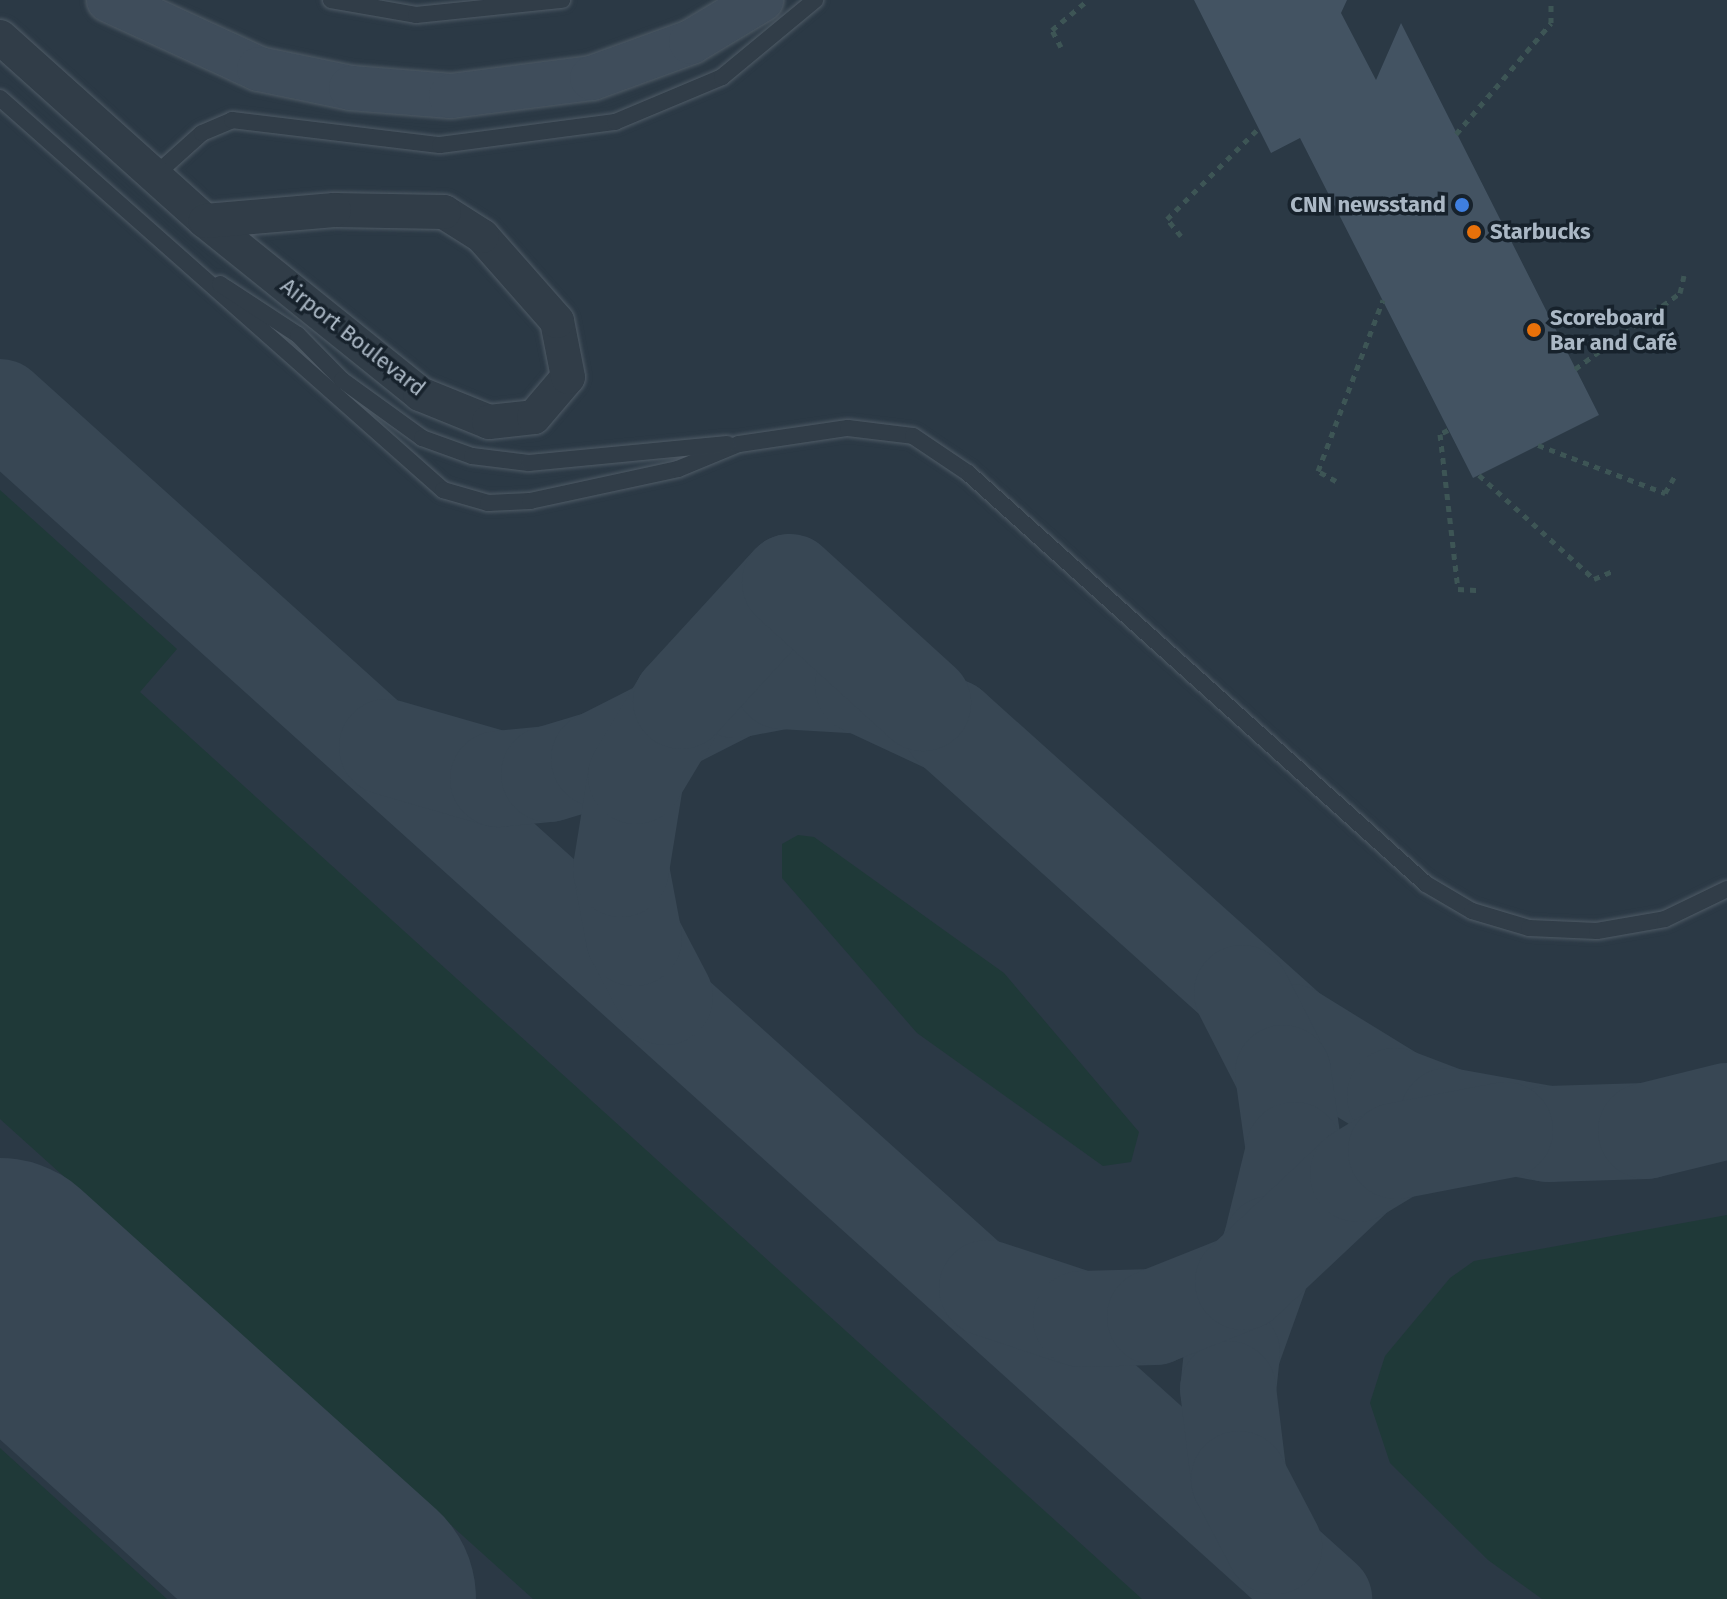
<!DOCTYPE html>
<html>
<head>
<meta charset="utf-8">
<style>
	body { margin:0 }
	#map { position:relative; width:1727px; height:1599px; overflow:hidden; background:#1d2c37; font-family:"Fira Sans",sans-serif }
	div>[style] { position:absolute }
	.airport>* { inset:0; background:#2b3945; transform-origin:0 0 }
	.green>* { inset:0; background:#1f3938 }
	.taxiway>* { height:96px; margin:-48px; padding:0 48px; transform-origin:48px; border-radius:48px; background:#384754 }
	.runway>* { height:240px; margin:-120px; padding:0 120px; transform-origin:120px; border-radius:120px; background:#384754 }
	.building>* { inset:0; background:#435362 }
	.path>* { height:5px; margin-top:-2.5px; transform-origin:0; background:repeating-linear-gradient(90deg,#3d5555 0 6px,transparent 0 12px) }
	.roads { filter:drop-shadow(0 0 2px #4f5b66) drop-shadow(0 0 2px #4f5b66) }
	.service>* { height:16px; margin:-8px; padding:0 8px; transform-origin:8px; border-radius:8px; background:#313d48 }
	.minor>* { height:34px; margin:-17px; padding:0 17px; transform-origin:17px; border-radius:17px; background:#313d48 }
	.secondary>* { height:44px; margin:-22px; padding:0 22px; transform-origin:22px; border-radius:22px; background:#3f4d5b }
	.dots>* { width:22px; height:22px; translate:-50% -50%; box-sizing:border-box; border:4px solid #17222c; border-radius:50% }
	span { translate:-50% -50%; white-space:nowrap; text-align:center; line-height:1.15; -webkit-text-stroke:7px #17222c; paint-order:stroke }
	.poi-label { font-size:22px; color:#abb8c5; font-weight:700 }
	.right { translate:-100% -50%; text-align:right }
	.left { translate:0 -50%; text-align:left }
	.street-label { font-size:22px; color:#abb8c5 }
</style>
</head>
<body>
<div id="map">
	<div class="airport">
		<i style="left:0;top:0;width:1727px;height:1599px"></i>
	</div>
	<div class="green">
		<i style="clip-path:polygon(0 490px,177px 649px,140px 692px,1142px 1599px,533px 1599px,0 1119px)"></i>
		<i style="clip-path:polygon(798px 835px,814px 837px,1004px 973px,1139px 1132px,1131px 1162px,1103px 1166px,917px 1033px,782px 878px,782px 844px)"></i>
		<i style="clip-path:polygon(1727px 1215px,1727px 1599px,1542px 1599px,1488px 1560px,1390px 1463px,1370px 1403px,1385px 1356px,1450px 1278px,1474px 1261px)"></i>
		<i style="clip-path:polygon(0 1448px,167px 1599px,0 1599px)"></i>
	</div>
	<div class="taxiway">
		<i style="left:0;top:407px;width:1782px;rotate:42deg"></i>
		<i style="left:387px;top:747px;width:116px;rotate:16.1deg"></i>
		<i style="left:498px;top:779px;width:51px;rotate:-5.6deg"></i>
		<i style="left:549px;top:774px;width:52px;rotate:-16.7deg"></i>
		<i style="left:599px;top:759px;width:153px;rotate:-26.9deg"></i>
		<i style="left:735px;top:690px;width:48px;rotate:-10.8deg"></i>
		<i style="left:782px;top:681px;width:81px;rotate:3.5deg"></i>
		<i style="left:863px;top:686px;width:97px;rotate:25deg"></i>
		<i style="left:951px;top:727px;width:457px;rotate:41.9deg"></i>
		<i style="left:1291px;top:1032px;width:122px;rotate:31.6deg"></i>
		<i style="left:1395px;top:1096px;width:57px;rotate:20.7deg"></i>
		<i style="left:1448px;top:1116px;width:102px;rotate:10.2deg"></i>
		<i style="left:1548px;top:1134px;width:98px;rotate:-1.8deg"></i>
		<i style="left:1646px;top:1131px;width:83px;rotate:-13.9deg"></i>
		<i style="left:1242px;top:993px;width:90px;rotate:62.9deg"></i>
		<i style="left:1283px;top:1073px;width:78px;rotate:81.9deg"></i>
		<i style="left:1294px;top:1150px;width:97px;rotate:103.7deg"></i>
		<i style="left:1271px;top:1244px;width:116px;rotate:109.7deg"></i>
		<i style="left:1232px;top:1353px;width:36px;rotate:96deg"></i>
		<i style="left:1228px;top:1389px;width:91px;rotate:83deg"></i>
		<i style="left:1239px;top:1479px;width:76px;rotate:62.4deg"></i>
		<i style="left:665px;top:997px;width:67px;rotate:-117.7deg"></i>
		<i style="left:634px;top:938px;width:70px;rotate:-100.7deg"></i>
		<i style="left:621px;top:869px;width:94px;rotate:-80.8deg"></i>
		<i style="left:636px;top:776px;width:87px;rotate:-59deg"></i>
		<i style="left:681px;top:701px;width:161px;rotate:-47.5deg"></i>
		<i style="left:790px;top:582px;width:180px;rotate:42.3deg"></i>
		<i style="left:987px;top:1288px;width:99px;rotate:18.3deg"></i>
		<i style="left:1081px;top:1319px;width:74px;rotate:-1.5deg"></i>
		<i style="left:1155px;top:1317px;width:95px;rotate:-21.7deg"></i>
		<i style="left:1243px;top:1282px;width:158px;rotate:-43.2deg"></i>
		<i style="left:1358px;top:1174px;width:44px;rotate:-31.2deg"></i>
		<i style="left:1396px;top:1151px;width:111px;rotate:-10.9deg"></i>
	</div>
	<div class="runway">
		<i style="left:0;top:1278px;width:479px;rotate:42deg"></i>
	</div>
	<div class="building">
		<i style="clip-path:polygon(1194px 0,1347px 0,1341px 13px,1376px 80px,1401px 23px,1599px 415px,1473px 478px,1300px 138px,1271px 153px)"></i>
	</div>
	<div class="path">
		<i style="left:1061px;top:47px;width:19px;rotate:-118deg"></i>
		<i style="left:1052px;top:30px;width:47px;rotate:-39.8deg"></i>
		<i style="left:1456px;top:134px;width:146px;rotate:-49.4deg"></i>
		<i style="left:1551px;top:23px;width:18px;rotate:-90deg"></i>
		<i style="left:1181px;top:236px;width:22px;rotate:-129deg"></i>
		<i style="left:1167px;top:219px;width:129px;rotate:-44.7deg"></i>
		<i style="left:1575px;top:369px;width:130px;rotate:-35.9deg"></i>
		<i style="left:1680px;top:293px;width:18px;rotate:-77deg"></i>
		<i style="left:1448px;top:430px;width:9px;rotate:153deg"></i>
		<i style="left:1440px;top:434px;width:156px;rotate:83.4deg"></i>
		<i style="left:1458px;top:589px;width:22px;rotate:3deg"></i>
		<i style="left:1538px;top:445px;width:136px;rotate:20.7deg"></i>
		<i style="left:1665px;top:493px;width:22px;rotate:-60deg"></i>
		<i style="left:1479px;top:475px;width:155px;rotate:42.1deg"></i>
		<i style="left:1594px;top:579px;width:21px;rotate:-23deg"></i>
		<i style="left:1336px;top:481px;width:21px;rotate:-151deg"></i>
		<i style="left:1318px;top:471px;width:183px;rotate:-69.2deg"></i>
	</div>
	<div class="roads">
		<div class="service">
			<i style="left:331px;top:0;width:86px;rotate:10deg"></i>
			<i style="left:416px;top:15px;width:147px;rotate:-5.9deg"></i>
			<i style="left:0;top:98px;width:592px;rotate:41.5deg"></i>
			<i style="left:443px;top:490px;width:47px;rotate:16.1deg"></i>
			<i style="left:488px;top:503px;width:42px;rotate:-2.7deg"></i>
			<i style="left:530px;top:501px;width:151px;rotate:-12.2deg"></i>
			<i style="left:678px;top:469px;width:66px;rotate:-22.3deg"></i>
			<i style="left:739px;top:444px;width:110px;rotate:-8.4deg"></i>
			<i style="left:848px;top:428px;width:65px;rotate:7deg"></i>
			<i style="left:913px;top:436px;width:66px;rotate:33.9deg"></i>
			<i style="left:968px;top:473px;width:615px;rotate:41.9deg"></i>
			<i style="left:1426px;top:884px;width:53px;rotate:30.4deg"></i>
			<i style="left:1472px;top:911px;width:59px;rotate:16.6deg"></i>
			<i style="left:1529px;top:928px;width:68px;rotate:2.5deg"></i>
			<i style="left:1597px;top:931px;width:69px;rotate:-10deg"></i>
			<i style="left:1665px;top:919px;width:69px;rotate:-25.8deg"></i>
			<i style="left:154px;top:176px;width:64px;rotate:-41.9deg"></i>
			<i style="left:202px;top:133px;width:33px;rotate:-23deg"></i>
			<i style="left:232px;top:120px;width:209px;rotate:6.9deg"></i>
			<i style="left:440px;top:145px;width:177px;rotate:-7.5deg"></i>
			<i style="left:615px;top:122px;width:116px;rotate:-22.8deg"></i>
			<i style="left:722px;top:77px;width:121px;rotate:-39.6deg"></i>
			<i style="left:220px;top:284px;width:93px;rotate:33.2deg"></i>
			<i style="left:298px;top:335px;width:63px;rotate:45.6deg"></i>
			<i style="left:342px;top:380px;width:99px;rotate:35.9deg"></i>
			<i style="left:422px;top:438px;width:53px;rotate:19.8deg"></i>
			<i style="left:472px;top:456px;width:57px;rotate:7deg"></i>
			<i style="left:529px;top:463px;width:199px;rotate:-5.5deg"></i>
		</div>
		<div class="minor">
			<i style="left:0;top:37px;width:275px;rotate:41.9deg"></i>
			<i style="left:205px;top:221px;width:276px;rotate:38.8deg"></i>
			<i style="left:420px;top:394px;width:74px;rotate:22.1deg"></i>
			<i style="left:489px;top:422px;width:45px;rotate:-6.3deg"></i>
			<i style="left:534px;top:417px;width:52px;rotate:-49.6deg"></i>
			<i style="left:568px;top:377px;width:57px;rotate:-101.1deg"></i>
			<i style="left:557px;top:321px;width:113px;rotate:-131.4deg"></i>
			<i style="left:482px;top:236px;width:45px;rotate:-147.7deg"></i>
			<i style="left:444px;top:212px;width:110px;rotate:-179deg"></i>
			<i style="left:334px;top:210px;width:129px;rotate:175.1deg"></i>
		</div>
		<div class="secondary">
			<i style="left:109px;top:0;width:165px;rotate:24.7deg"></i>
			<i style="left:259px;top:69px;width:94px;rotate:11.7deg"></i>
			<i style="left:351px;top:88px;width:100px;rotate:4.6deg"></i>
			<i style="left:451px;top:96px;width:142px;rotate:-7.3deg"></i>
			<i style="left:592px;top:78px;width:105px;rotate:-20deg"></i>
			<i style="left:691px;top:42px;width:82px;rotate:-31deg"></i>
		</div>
	</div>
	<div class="dots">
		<i style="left:1462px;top:205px;background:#3f7fe0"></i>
		<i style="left:1474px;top:232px;background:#e8710a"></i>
		<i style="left:1534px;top:330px;background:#e8710a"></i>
	</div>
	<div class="poi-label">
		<span class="right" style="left:1446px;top:205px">CNN newsstand</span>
		<span class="left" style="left:1490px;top:232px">Starbucks</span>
		<span class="left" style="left:1550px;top:330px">Scoreboard<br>Bar and Café</span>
	</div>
	<div class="street-label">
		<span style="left:353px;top:337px;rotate:38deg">Airport Boulevard</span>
	</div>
</div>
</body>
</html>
